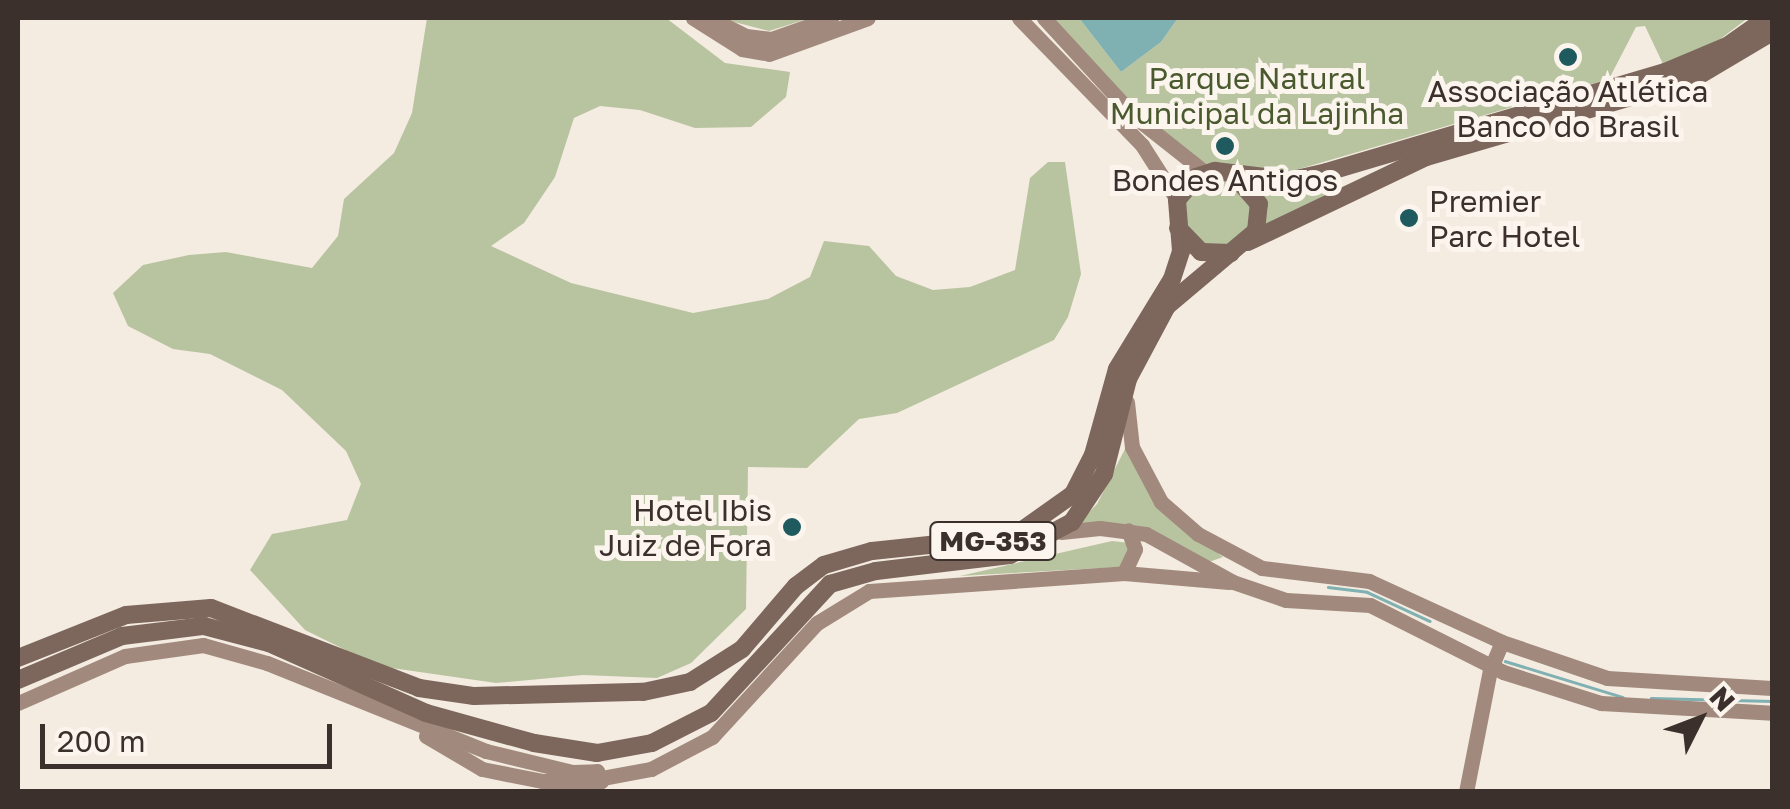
<!DOCTYPE html>
<html>
<head>
<meta charset="utf-8">
<style>
	body { margin:0 }
	#map { position:relative; width:1790px; height:809px; overflow:hidden; background:#f4ebe1; font-family:"Golos Text",sans-serif }
	div>[style] { position:absolute }
	.green>* { inset:0; background:#b8c4a0 }
	.water>* { inset:0; background:#7fb0b2 }
	.stream>* { height:2.5px; margin:-1.25px; padding:0 1.25px; transform-origin:1.25px; border-radius:1.25px; background:#7fb0b2 }
	.secondary>* { height:15px; margin:-7.5px; padding:0 7.5px; transform-origin:7.5px; border-radius:7.5px; background:#a18a7d }
	.primary>* { height:18px; margin:-9px; padding:0 9px; transform-origin:9px; border-radius:9px; background:#7d675c }
	.dots>* { width:28px; height:28px; translate:-50% -50%; box-sizing:border-box; border:5px solid #fbf5ee; border-radius:50% }
	span { translate:-50% -50%; white-space:nowrap; text-align:center; line-height:1.15; -webkit-text-stroke:10px #fbf5ee; paint-order:stroke }
	.shield-label span { padding:2px 8px; background:#fbf5ee; border:2px solid; border-radius:8px; -webkit-text-stroke-width:0 }
	.shield-label { font-size:28px; color:#3b302b; font-weight:700 }
	.park-label { font-size:30px; color:#4a5a2e }
	.poi-label { font-size:30px; color:#3b302b }
	.left { translate:0 -50%; text-align:left }
	.right { translate:-100% -50%; text-align:right }
	.frame { position:absolute; inset:0; border:20px solid #3b302b; pointer-events:none }
	.north { position:absolute; left:1650px; top:669px; width:100px; height:100px; -webkit-text-stroke:8px #fbf5ee; paint-order:stroke; rotate:48deg; font-size:28px; font-weight:700; line-height:40px; text-align:center; color:#3b302b }
	.north::after { content:''; display:block; margin:auto; width:35px; height:45px; background:#3b302b; clip-path:polygon(50% 0,100% 100%,50% 72%,0 100%) }
	.scale { position:absolute; left:40px; top:724px; width:292px; height:45px; box-sizing:border-box; border:5px solid #3b302b; border-top:0; padding-left:12px; font-size:30px; line-height:35px; white-space:nowrap; color:#3b302b; -webkit-text-stroke:8px #fbf5ee; paint-order:stroke }
</style>
</head>
<body>
<div id="map">
	<div class="green">
		<i style="clip-path:polygon(427px 18px,666px 18px,725px 63px,790px 72px,786px 97px,751px 127px,695px 128px,640px 110px,600px 106px,574px 118px,555px 177px,524px 223px,491px 246px,571px 283px,693px 313px,768px 299px,810px 277px,824px 241px,869px 246px,896px 276px,933px 290px,970px 287px,1015px 270px,1030px 178px,1048px 162px,1065px 162px,1081px 274px,1068px 317px,1054px 340px,897px 413px,859px 419px,807px 468px,748px 467px,746px 609px,691px 663px,657px 678px,583px 675px,496px 683px,378px 666px,305px 630px,250px 570px,272px 534px,347px 520px,361px 484px,346px 451px,282px 390px,210px 354px,173px 349px,128px 326px,113px 293px,143px 265px,189px 255px,226px 252px,312px 268px,338px 236px,344px 199px,394px 153px,412px 113px)"></i>
		<i style="clip-path:polygon(719px 18px,810px 18px,769px 31px)"></i>
		<i style="clip-path:polygon(1049px 18px,1079px 18px,1121px 72px,1161px 42px,1178px 18px,1748px 18px,1711px 46px,1663px 64px,1645px 26px,1636px 27px,1609px 79px,1282px 174px,1208px 165px,1162px 137px)"></i>
		<i style="clip-path:polygon(1324px 173px,1326px 200px,1256px 230px,1242px 177px)"></i>
		<i style="clip-path:polygon(1219px 174px,1251px 193px,1253px 230px,1223px 251px,1188px 238px,1181px 201px,1186px 190px)"></i>
		<i style="clip-path:polygon(1126px 447px,1156px 506px,1223px 557px,1209px 562px,1151px 532px,1078px 524px,1097px 504px)"></i>
		<i style="clip-path:polygon(1112px 541px,1130px 543px,1120px 567px,960px 576px)"></i>
	</div>
	<div class="water">
		<i style="clip-path:polygon(1079px 18px,1178px 18px,1161px 42px,1121px 72px)"></i>
	</div>
	<div class="stream">
		<i style="left:1328px;top:587px;width:39px;rotate:7deg"></i>
		<i style="left:1367px;top:592px;width:69px;rotate:24.7deg"></i>
		<i style="left:1505px;top:661px;width:123px;rotate:17deg"></i>
		<i style="left:1651px;top:698px;width:121px;rotate:1.4deg"></i>
	</div>
	<div class="secondary">
		<i style="left:693px;top:18px;width:58px;rotate:32.3deg"></i>
		<i style="left:742px;top:49px;width:27px;rotate:10deg"></i>
		<i style="left:769px;top:54px;width:105px;rotate:-20deg"></i>
		<i style="left:710px;top:18px;width:40px;rotate:26.6deg"></i>
		<i style="left:746px;top:36px;width:25px;rotate:7deg"></i>
		<i style="left:771px;top:39px;width:64px;rotate:-19.3deg"></i>
		<i style="left:1019px;top:18px;width:177px;rotate:45.9deg"></i>
		<i style="left:1142px;top:145px;width:65px;rotate:57.5deg"></i>
		<i style="left:1044px;top:18px;width:134px;rotate:47.4deg"></i>
		<i style="left:1135px;top:117px;width:90px;rotate:38.3deg"></i>
		<i style="left:1127px;top:402px;width:45px;rotate:83.7deg"></i>
		<i style="left:1132px;top:447px;width:62px;rotate:62.2deg"></i>
		<i style="left:1161px;top:502px;width:49px;rotate:40.9deg"></i>
		<i style="left:1198px;top:534px;width:72px;rotate:28deg"></i>
		<i style="left:1262px;top:568px;width:108px;rotate:6.9deg"></i>
		<i style="left:1369px;top:581px;width:146px;rotate:24.6deg"></i>
		<i style="left:1502px;top:642px;width:111px;rotate:18.9deg"></i>
		<i style="left:1607px;top:678px;width:165px;rotate:3.5deg"></i>
		<i style="left:1061px;top:532px;width:39px;rotate:-6deg"></i>
		<i style="left:1100px;top:528px;width:46px;rotate:7.4deg"></i>
		<i style="left:1146px;top:534px;width:99px;rotate:28.9deg"></i>
		<i style="left:1233px;top:582px;width:56px;rotate:18.8deg"></i>
		<i style="left:1286px;top:600px;width:84px;rotate:3.4deg"></i>
		<i style="left:1370px;top:605px;width:149px;rotate:26.7deg"></i>
		<i style="left:1503px;top:672px;width:103px;rotate:17.6deg"></i>
		<i style="left:1601px;top:703px;width:171px;rotate:3.3deg"></i>
		<i style="left:1124px;top:573px;width:26px;rotate:-65deg"></i>
		<i style="left:1135px;top:549px;width:20px;rotate:-110deg"></i>
		<i style="left:18px;top:703px;width:117px;rotate:-23.7deg"></i>
		<i style="left:125px;top:656px;width:79px;rotate:-8deg"></i>
		<i style="left:203px;top:645px;width:66px;rotate:15.7deg"></i>
		<i style="left:267px;top:663px;width:236px;rotate:21.9deg"></i>
		<i style="left:486px;top:751px;width:89px;rotate:13.7deg"></i>
		<i style="left:572px;top:772px;width:25px;rotate:-2deg"></i>
		<i style="left:597px;top:771px;width:11px;rotate:68deg"></i>
		<i style="left:601px;top:781px;width:9px;rotate:162deg"></i>
		<i style="left:592px;top:784px;width:10px;rotate:-107deg"></i>
		<i style="left:426px;top:736px;width:65px;rotate:30.5deg"></i>
		<i style="left:482px;top:769px;width:61px;rotate:11.3deg"></i>
		<i style="left:542px;top:781px;width:45px"></i>
		<i style="left:602px;top:778px;width:50px;rotate:-10.4deg"></i>
		<i style="left:651px;top:769px;width:69px;rotate:-27.7deg"></i>
		<i style="left:712px;top:737px;width:155px;rotate:-47.4deg"></i>
		<i style="left:817px;top:623px;width:61px;rotate:-31.6deg"></i>
		<i style="left:869px;top:591px;width:256px;rotate:-4deg"></i>
		<i style="left:1124px;top:573px;width:105px;rotate:4.9deg"></i>
		<i style="left:1466px;top:792px;width:124px;rotate:-78.9deg"></i>
		<i style="left:1490px;top:670px;width:30px;rotate:-67deg"></i>
	</div>
	<div class="primary">
		<i style="left:1178px;top:228px;width:33px;rotate:46deg"></i>
		<i style="left:1201px;top:252px;width:30px;rotate:2deg"></i>
		<i style="left:1248px;top:242px;width:197px;rotate:-25.5deg"></i>
		<i style="left:1426px;top:157px;width:278px;rotate:-16.3deg"></i>
		<i style="left:1693px;top:79px;width:92px;rotate:-30.7deg"></i>
		<i style="left:18px;top:658px;width:116px;rotate:-21.7deg"></i>
		<i style="left:126px;top:615px;width:85px;rotate:-4.7deg"></i>
		<i style="left:211px;top:608px;width:223px;rotate:21deg"></i>
		<i style="left:419px;top:688px;width:56px;rotate:8.3deg"></i>
		<i style="left:474px;top:696px;width:169px;rotate:-1.4deg"></i>
		<i style="left:643px;top:692px;width:48px;rotate:-12deg"></i>
		<i style="left:690px;top:682px;width:62px;rotate:-32.4deg"></i>
		<i style="left:742px;top:649px;width:83px;rotate:-49.4deg"></i>
		<i style="left:796px;top:586px;width:35px;rotate:-37deg"></i>
		<i style="left:824px;top:565px;width:50px;rotate:-16.3deg"></i>
		<i style="left:872px;top:551px;width:143px;rotate:-6deg"></i>
		<i style="left:1014px;top:536px;width:72px;rotate:-35.4deg"></i>
		<i style="left:1073px;top:494px;width:44px;rotate:-62.9deg"></i>
		<i style="left:1093px;top:455px;width:89px;rotate:-74.4deg"></i>
		<i style="left:1117px;top:369px;width:105px;rotate:-58.6deg"></i>
		<i style="left:1172px;top:279px;width:29px;rotate:-72deg"></i>
		<i style="left:1181px;top:251px;width:51px;rotate:-94.5deg"></i>
		<i style="left:1177px;top:200px;width:30px;rotate:-50deg"></i>
		<i style="left:1196px;top:177px;width:20px;rotate:-18deg"></i>
		<i style="left:1215px;top:171px;width:78px;rotate:6.7deg"></i>
		<i style="left:1292px;top:180px;width:36px;rotate:-13deg"></i>
		<i style="left:1327px;top:172px;width:352px;rotate:-16.5deg"></i>
		<i style="left:1665px;top:72px;width:67px;rotate:-22.8deg"></i>
		<i style="left:1727px;top:46px;width:49px;rotate:-35deg"></i>
		<i style="left:18px;top:680px;width:113px;rotate:-22.9deg"></i>
		<i style="left:122px;top:636px;width:83px;rotate:-7deg"></i>
		<i style="left:204px;top:626px;width:67px;rotate:14.7deg"></i>
		<i style="left:269px;top:643px;width:172px;rotate:24deg"></i>
		<i style="left:426px;top:713px;width:112px;rotate:15.5deg"></i>
		<i style="left:534px;top:743px;width:64px;rotate:9deg"></i>
		<i style="left:597px;top:753px;width:56px;rotate:-10.3deg"></i>
		<i style="left:652px;top:743px;width:66px;rotate:-27deg"></i>
		<i style="left:711px;top:713px;width:176px;rotate:-47.3deg"></i>
		<i style="left:830px;top:584px;width:48px;rotate:-15.8deg"></i>
		<i style="left:876px;top:571px;width:135px;rotate:-6.8deg"></i>
		<i style="left:1010px;top:555px;width:70px;rotate:-28deg"></i>
		<i style="left:1072px;top:522px;width:58px;rotate:-56.3deg"></i>
		<i style="left:1104px;top:474px;width:98px;rotate:-75.8deg"></i>
		<i style="left:1128px;top:379px;width:83px;rotate:-61.9deg"></i>
		<i style="left:1167px;top:306px;width:116px;rotate:-40.1deg"></i>
		<i style="left:1256px;top:231px;width:27px;rotate:-84deg"></i>
		<i style="left:1259px;top:204px;width:40px;rotate:-131deg"></i>
	</div>
	<div class="dots">
		<i style="left:1568px;top:57px;background:#1f5a5e"></i>
		<i style="left:1225px;top:146px;background:#1f5a5e"></i>
		<i style="left:1409px;top:218px;background:#1f5a5e"></i>
		<i style="left:792px;top:527px;background:#1f5a5e"></i>
	</div>
	<div class="shield-label">
		<span style="left:993px;top:541px">MG-353</span>
	</div>
	<div class="park-label">
		<span style="left:1257px;top:95px">Parque Natural<br>Municipal da Lajinha</span>
	</div>
	<div class="poi-label">
		<span style="left:1568px;top:108px">Associação Atlética<br>Banco do Brasil</span>
		<span style="left:1225px;top:180px">Bondes Antigos</span>
		<span class="left" style="left:1429px;top:218px">Premier<br>Parc Hotel</span>
		<span class="right" style="left:772px;top:527px">Hotel Ibis<br>Juiz de Fora</span>
	</div>
	<div class="frame"></div>
	<div class="north">N</div>
	<div class="scale">200 m</div>
</div>
</body>
</html>
